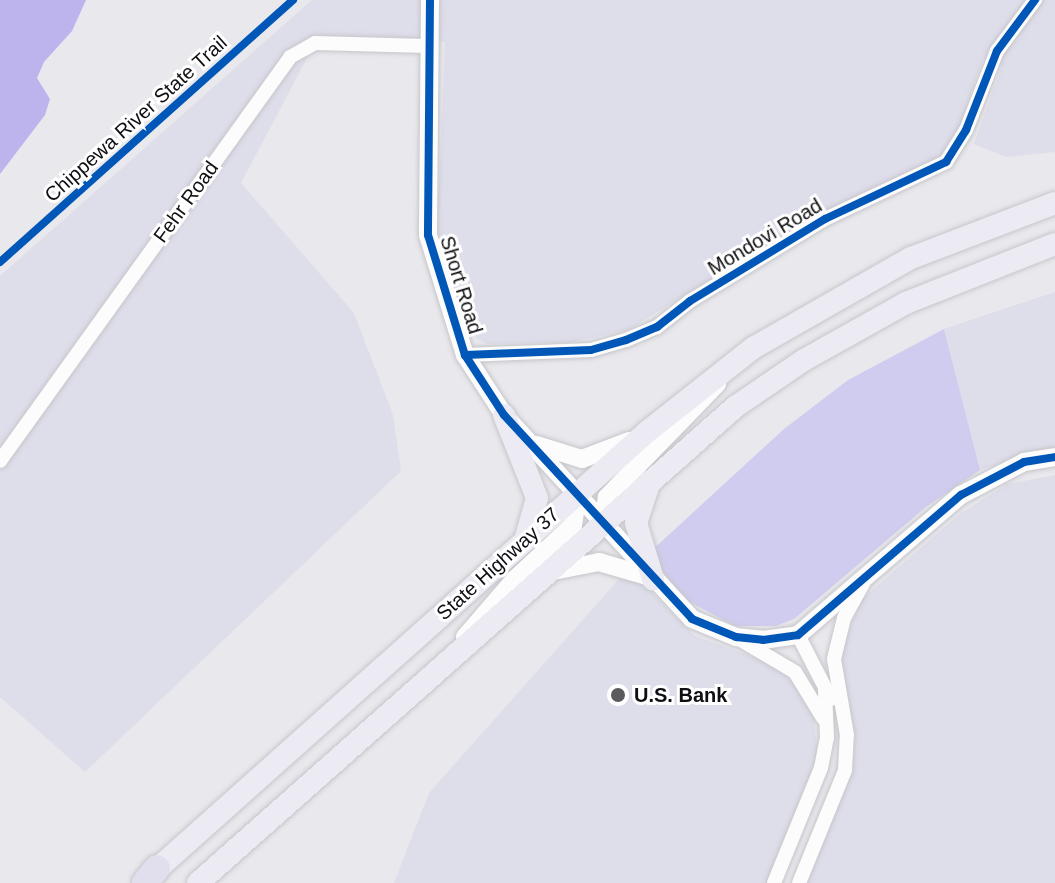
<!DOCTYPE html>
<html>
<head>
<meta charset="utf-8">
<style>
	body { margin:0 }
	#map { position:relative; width:1055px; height:883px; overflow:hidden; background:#e8e8ed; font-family:Arial,sans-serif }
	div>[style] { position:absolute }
	.built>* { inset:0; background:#deddea }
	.green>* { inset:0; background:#d0ccef }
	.water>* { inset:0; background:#bdb4ee }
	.roads { filter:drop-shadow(0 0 2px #c6c6ca) drop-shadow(0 0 2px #c6c6ca) }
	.minor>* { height:14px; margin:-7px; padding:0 7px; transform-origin:7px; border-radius:7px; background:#fcfcfc }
	.tertiary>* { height:18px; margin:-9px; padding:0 9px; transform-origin:9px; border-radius:9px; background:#fcfcfc }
	.primary>* { height:22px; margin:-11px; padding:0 11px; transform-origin:11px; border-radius:11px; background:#ecebf4 }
	.motorway>* { height:26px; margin:-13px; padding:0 13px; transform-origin:13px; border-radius:13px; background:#e1dfee }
	.cycleway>* { height:8px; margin:-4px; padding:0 4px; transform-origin:4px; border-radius:4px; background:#0057b8 }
	.dots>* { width:22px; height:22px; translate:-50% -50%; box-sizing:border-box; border:4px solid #fff; border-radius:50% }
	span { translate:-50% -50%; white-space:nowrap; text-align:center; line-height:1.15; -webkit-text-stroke:6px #fff; paint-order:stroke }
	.street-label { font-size:20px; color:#0f0f13 }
	.poi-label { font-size:20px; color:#0f0f13; font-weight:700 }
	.left { translate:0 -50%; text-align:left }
</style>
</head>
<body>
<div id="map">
	<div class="built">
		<i style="clip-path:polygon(312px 0,1055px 0,1055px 152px,1006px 157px,974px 144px,1002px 66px,983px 58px,956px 138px,942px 157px,804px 222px,628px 330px,573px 342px,488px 344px,477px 339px,458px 312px,433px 227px,439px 190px,445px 42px,315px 43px,241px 183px,354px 313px,393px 415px,401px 471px,85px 772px,0 697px,0 276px)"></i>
		<i style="clip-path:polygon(1055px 292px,1055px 448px,980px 470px,944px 329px)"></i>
		<i style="clip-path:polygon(1055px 475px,1055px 883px,806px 883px,852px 772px,855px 736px,838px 659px,861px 600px,961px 513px,1008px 484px)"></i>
		<i style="clip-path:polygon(628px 569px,695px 636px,779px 666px,813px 710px,818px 756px,767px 883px,394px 883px,429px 793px)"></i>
	</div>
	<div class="green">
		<i style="clip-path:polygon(944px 329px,980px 470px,926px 507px,794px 619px,776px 626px,735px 626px,682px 598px,649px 553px,784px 429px,848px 380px)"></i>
	</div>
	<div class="water">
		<i style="clip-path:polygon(0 0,86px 0,72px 31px,44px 62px,37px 78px,50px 99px,45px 115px,0 174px)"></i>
	</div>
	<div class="roads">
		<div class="minor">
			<i style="left:465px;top:355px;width:126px;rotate:-2.3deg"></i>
			<i style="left:591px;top:350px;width:36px;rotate:-16deg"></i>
			<i style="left:626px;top:340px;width:34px;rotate:-23deg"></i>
			<i style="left:657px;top:327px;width:42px;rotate:-38.2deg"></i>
			<i style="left:690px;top:301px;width:158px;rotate:-31.3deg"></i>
			<i style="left:825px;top:219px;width:134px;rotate:-25.2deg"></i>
			<i style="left:946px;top:162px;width:38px;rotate:-58deg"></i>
			<i style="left:966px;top:130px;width:85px;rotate:-68.6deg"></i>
			<i style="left:997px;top:51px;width:64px;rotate:-53.3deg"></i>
			<i style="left:0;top:461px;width:497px;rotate:-54.3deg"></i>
			<i style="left:290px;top:57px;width:29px;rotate:-29deg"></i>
			<i style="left:315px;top:43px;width:112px;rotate:1.5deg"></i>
			<i style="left:798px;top:635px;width:72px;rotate:62.7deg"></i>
			<i style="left:739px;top:639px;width:65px;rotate:30.5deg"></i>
			<i style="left:795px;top:672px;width:54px;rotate:58.7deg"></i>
			<i style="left:774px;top:883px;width:124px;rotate:-67.8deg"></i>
			<i style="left:821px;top:768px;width:31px;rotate:-79deg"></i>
			<i style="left:827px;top:738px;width:47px;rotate:-92.4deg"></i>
			<i style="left:799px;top:883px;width:122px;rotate:-67.8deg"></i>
			<i style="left:845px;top:770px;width:35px;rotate:-87deg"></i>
			<i style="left:847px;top:735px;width:77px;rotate:-99.7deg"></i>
			<i style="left:834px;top:659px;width:42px;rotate:-76.3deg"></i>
			<i style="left:844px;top:618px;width:39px;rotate:-61deg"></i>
		</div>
		<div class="tertiary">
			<i style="left:430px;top:0;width:235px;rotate:90.5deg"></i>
			<i style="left:428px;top:235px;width:126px;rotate:72.9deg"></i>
			<i style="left:465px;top:355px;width:72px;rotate:57deg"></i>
			<i style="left:504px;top:415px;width:277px;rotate:47.3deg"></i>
			<i style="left:692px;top:619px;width:48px;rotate:22.2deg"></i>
			<i style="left:736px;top:637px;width:27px;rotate:6deg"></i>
			<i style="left:763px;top:640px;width:35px;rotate:-8deg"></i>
			<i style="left:798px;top:635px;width:215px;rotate:-40.7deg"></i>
			<i style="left:961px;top:495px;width:71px;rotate:-27.6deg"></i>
			<i style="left:1024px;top:462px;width:31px;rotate:-9deg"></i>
			<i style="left:537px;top:445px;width:47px;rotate:17.3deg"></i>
			<i style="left:582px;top:459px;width:50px;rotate:-21deg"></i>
			<i style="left:604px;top:520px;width:23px;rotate:-83deg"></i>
			<i style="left:607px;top:497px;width:158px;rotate:-45.8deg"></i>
			<i style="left:548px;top:572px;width:52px;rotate:-11.1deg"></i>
			<i style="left:599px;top:562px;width:50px;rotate:16.3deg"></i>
			<i style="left:465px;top:637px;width:77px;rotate:-49.2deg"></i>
			<i style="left:515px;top:579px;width:79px;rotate:-43deg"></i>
			<i style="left:573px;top:525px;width:32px;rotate:-81deg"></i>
		</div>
		<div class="primary">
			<i style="left:504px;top:415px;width:89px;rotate:68.3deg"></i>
			<i style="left:537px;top:498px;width:41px;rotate:105.8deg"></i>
			<i style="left:650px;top:481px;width:44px;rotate:108.4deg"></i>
			<i style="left:636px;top:523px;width:59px;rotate:73.1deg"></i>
			<i style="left:146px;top:879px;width:673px;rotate:-41.75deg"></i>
			<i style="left:648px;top:431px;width:134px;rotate:-38.3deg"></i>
			<i style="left:753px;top:348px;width:182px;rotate:-29.7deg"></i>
			<i style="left:911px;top:258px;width:154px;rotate:-20.9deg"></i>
			<i style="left:198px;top:883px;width:718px;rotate:-41.55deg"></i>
			<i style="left:735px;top:407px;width:83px;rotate:-34.3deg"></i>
			<i style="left:804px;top:360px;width:117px;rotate:-29.2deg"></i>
			<i style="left:906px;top:303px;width:160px;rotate:-21.6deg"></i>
		</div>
		<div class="motorway">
			<i style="left:145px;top:883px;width:19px;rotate:-51deg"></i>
		</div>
	</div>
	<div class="cycleway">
		<i style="left:430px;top:0;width:235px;rotate:90.5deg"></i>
		<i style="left:428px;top:235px;width:126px;rotate:72.9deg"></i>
		<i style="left:465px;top:355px;width:72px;rotate:57deg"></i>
		<i style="left:504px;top:415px;width:277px;rotate:47.3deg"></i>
		<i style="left:692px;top:619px;width:48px;rotate:22.2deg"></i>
		<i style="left:736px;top:637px;width:27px;rotate:6deg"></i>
		<i style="left:763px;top:640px;width:35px;rotate:-8deg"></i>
		<i style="left:798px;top:635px;width:215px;rotate:-40.7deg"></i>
		<i style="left:961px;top:495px;width:71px;rotate:-27.6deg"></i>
		<i style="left:1024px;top:462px;width:31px;rotate:-9deg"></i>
		<i style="left:0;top:262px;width:393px;rotate:-41.8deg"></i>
		<i style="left:465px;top:355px;width:126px;rotate:-2.3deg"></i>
		<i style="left:591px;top:350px;width:36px;rotate:-16deg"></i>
		<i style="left:626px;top:340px;width:34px;rotate:-23deg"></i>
		<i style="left:657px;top:327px;width:42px;rotate:-38.2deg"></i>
		<i style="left:690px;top:301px;width:158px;rotate:-31.3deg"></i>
		<i style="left:825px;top:219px;width:134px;rotate:-25.2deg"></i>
		<i style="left:946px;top:162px;width:38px;rotate:-58deg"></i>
		<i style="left:966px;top:130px;width:85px;rotate:-68.6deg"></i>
		<i style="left:997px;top:51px;width:64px;rotate:-53.3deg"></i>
	</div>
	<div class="dots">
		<i style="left:618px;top:695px;background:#5b5b5f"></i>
	</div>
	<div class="street-label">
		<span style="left:136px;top:119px;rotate:-42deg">Chippewa River State Trail</span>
		<span style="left:186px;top:202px;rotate:-54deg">Fehr Road</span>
		<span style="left:765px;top:237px;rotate:-31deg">Mondovi Road</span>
		<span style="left:461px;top:285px;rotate:73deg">Short Road</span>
		<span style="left:498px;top:564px;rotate:-42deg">State Highway 37</span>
	</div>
	<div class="poi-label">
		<span class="left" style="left:634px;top:695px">U.S. Bank</span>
	</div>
</div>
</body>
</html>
